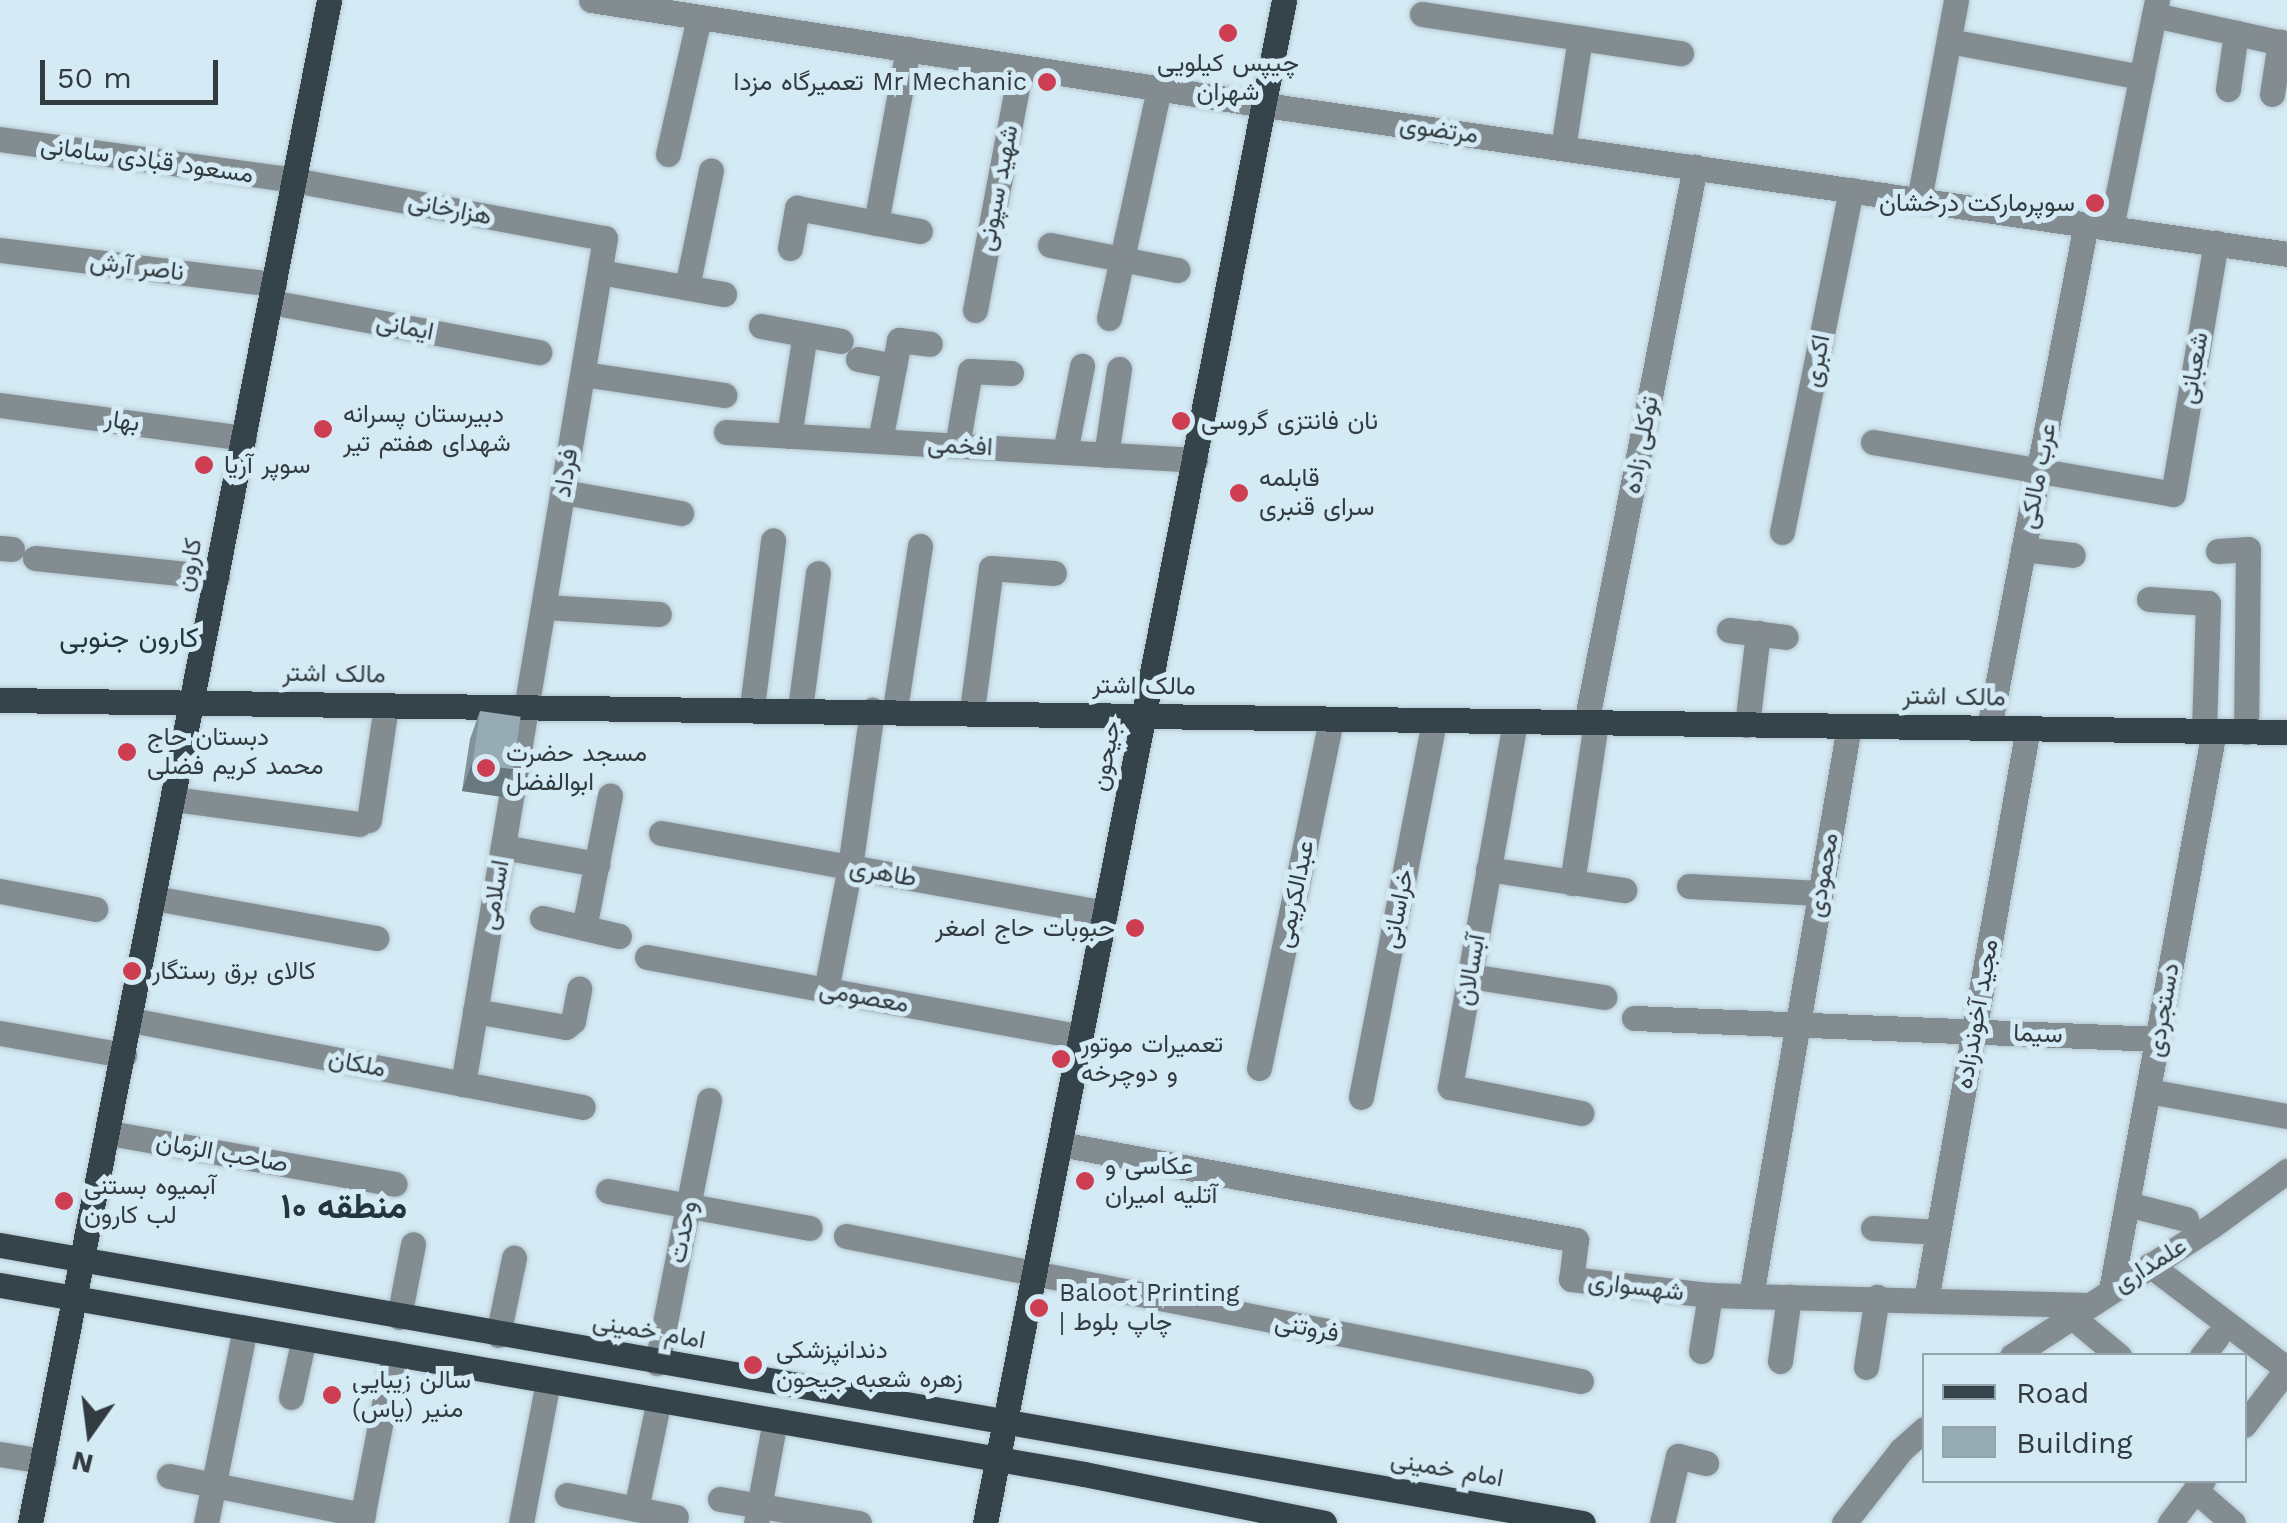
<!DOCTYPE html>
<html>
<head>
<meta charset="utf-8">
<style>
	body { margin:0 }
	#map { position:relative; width:2287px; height:1523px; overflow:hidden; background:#d4eaf4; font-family:"Work Sans",Vazirmatn,sans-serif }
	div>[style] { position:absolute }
	.roads { filter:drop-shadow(0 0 2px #b4c7d0) drop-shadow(0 0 2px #b4c7d0) }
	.minor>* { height:25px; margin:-12.5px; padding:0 12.5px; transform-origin:12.5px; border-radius:12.5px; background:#838c90 }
	.major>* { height:25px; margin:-12.5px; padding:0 12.5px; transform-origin:12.5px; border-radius:12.5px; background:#35444b }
	.wall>* { inset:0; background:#81939b }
	.shaded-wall>* { inset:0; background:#69787e }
	.building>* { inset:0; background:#96abb4; transform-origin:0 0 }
	.dots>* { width:28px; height:28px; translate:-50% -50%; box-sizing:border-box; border:5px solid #d4eaf4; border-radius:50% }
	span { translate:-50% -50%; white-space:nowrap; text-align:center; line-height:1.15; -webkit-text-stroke:10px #d4eaf4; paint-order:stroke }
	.poi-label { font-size:25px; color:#323b3f }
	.right { translate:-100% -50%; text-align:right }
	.left { translate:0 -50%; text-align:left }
	.street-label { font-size:25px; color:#323b3f }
	.neighbourhood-label { font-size:28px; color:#23353d }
	.district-label { font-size:35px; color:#23353d; font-weight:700 }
	.legend { position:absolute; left:1922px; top:1353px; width:325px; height:130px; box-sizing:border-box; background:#d4eaf4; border:2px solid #93a4ac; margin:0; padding:12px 18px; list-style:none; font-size:30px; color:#323b3f }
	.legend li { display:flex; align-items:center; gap:20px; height:50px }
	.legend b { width:50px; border:2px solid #93a4ac }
	.north { position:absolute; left:40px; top:1383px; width:100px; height:100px; -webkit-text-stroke:8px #d4eaf4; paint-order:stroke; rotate:194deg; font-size:28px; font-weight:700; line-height:40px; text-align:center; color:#323b3f }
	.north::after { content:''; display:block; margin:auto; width:35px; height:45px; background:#323b3f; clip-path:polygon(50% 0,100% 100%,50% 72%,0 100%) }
	.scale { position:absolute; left:40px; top:60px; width:178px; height:45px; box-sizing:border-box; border:5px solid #323b3f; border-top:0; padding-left:12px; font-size:30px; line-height:35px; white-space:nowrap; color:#323b3f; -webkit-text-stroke:8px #d4eaf4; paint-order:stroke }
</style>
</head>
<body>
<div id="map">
	<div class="roads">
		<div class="minor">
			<i style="left:591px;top:0;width:682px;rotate:8.85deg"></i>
			<i style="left:1265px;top:105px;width:1033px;rotate:8.29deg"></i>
			<i style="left:1422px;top:14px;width:262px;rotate:8.6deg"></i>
			<i style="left:2154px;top:15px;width:136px;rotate:12.3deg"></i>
			<i style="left:1949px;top:41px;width:196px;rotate:10.6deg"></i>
			<i style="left:2228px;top:89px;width:57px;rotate:-81.9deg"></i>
			<i style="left:2272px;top:94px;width:53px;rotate:-81.3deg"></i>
			<i style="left:0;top:139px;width:297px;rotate:7.9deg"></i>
			<i style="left:294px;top:180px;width:316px;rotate:10.6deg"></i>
			<i style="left:605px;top:238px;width:858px;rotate:99.53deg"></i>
			<i style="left:1563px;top:148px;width:111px;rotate:-81.2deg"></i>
			<i style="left:668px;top:154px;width:140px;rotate:-77.2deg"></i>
			<i style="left:1919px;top:200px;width:203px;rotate:-79.5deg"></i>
			<i style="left:876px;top:223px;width:177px;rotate:-79.6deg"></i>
			<i style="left:2111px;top:228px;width:233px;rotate:-78.6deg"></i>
			<i style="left:1050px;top:245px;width:130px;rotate:11.1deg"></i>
			<i style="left:790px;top:248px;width:41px;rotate:-80.1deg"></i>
			<i style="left:797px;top:208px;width:125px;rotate:10.6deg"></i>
			<i style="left:0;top:250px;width:276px;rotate:7.1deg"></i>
			<i style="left:600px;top:272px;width:126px;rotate:10.1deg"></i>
			<i style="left:687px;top:287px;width:119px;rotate:-78.4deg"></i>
			<i style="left:271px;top:302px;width:273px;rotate:10.6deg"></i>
			<i style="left:975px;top:310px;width:247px;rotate:-79.3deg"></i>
			<i style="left:1109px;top:318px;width:235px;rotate:-77.7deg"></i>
			<i style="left:761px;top:326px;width:81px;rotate:10.6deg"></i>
			<i style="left:858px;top:359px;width:37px;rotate:11deg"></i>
			<i style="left:583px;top:374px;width:143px;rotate:8.5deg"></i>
			<i style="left:0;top:405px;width:246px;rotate:7.7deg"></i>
			<i style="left:726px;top:432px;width:470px;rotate:3.4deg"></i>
			<i style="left:789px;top:436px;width:103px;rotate:-81.1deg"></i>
			<i style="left:880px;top:441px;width:103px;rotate:-79.3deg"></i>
			<i style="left:899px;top:340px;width:31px;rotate:7deg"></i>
			<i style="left:1873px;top:442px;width:304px;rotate:9.8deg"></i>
			<i style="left:2173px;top:494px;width:255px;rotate:-80.3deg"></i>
			<i style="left:957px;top:446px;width:76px;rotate:-80.2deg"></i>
			<i style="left:970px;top:371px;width:41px;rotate:2.8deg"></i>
			<i style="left:1065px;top:452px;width:88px;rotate:-78.8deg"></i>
			<i style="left:1106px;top:455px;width:87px;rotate:-81.4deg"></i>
			<i style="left:563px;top:492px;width:120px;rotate:10.1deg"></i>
			<i style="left:1782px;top:532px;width:349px;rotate:-78.6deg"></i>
			<i style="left:0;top:548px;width:12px;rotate:5deg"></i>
			<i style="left:2023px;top:549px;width:50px;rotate:6.8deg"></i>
			<i style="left:2218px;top:551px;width:30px;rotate:-4deg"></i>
			<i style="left:2248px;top:549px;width:183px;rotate:90.6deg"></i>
			<i style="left:35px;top:558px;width:183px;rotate:6deg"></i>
			<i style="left:2149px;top:599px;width:59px;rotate:3.9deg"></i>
			<i style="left:2208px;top:603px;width:128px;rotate:91.8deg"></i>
			<i style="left:544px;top:607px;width:115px;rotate:3.5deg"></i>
			<i style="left:1729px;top:630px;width:57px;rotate:7deg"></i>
			<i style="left:752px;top:707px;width:168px;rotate:-82.8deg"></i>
			<i style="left:800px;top:709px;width:137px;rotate:-82.5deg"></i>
			<i style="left:895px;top:709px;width:165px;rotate:-81.3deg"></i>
			<i style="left:972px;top:710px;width:143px;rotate:-82.4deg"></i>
			<i style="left:991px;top:568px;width:63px;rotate:4.5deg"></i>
			<i style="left:1515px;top:722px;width:371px;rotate:100.1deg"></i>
			<i style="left:1450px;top:1087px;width:134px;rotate:11.2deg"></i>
			<i style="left:1586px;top:723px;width:567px;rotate:-78.91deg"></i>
			<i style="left:1747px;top:725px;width:93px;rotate:-83.2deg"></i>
			<i style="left:1989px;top:728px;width:513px;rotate:-79.11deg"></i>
			<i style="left:174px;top:799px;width:187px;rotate:7.7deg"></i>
			<i style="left:369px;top:820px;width:115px;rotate:-81.5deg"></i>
			<i style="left:661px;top:833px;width:451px;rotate:10.2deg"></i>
			<i style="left:503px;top:847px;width:96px;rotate:10.3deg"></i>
			<i style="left:1488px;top:869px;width:138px;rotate:8.8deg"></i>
			<i style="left:1572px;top:883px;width:162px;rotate:-81.5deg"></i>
			<i style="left:1689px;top:886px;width:131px;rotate:3.1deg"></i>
			<i style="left:0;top:891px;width:97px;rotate:10.7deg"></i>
			<i style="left:154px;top:898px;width:226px;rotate:10.2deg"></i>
			<i style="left:542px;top:918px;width:79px;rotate:13.2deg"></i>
			<i style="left:584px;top:928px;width:135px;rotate:-78.9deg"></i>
			<i style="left:647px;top:957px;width:441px;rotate:10.4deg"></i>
			<i style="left:1470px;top:976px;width:136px;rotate:8.9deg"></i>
			<i style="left:826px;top:990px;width:125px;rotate:-79deg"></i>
			<i style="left:850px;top:867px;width:159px;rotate:-82deg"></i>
			<i style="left:475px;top:1011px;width:92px;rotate:10deg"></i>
			<i style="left:566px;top:1027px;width:9px;rotate:-41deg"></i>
			<i style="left:573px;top:1021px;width:33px;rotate:-79deg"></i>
			<i style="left:1634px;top:1018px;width:524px;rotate:2.29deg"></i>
			<i style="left:131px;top:1020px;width:460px;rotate:10.9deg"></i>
			<i style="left:0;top:1033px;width:126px;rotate:10.1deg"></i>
			<i style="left:1259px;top:1068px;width:356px;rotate:-78.3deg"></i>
			<i style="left:2148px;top:1091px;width:141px;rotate:10.2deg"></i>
			<i style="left:1361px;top:1097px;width:383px;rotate:-79deg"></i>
			<i style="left:109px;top:1133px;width:290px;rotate:10.1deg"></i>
			<i style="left:1060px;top:1144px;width:525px;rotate:10.54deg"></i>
			<i style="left:1576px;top:1240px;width:39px;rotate:97deg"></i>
			<i style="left:1571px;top:1279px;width:140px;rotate:6.6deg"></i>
			<i style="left:1710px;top:1295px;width:375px;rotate:1.5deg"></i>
			<i style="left:608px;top:1191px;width:205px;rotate:10.4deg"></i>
			<i style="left:2127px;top:1204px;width:61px;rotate:14.3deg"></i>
			<i style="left:1873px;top:1228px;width:65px;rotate:3.5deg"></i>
			<i style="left:846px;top:1236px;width:749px;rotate:11.16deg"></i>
			<i style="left:2150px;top:1265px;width:172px;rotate:37.2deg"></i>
			<i style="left:2111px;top:1290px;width:568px;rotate:-79.56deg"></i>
			<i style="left:1751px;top:1296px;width:578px;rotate:-80.24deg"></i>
			<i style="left:1926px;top:1300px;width:581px;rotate:-79.89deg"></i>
			<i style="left:2070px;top:1315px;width:64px;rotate:39.9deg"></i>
			<i style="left:399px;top:1317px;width:74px;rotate:-79.1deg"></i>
			<i style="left:498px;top:1335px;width:79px;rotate:-78.3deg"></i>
			<i style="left:1701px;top:1351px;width:57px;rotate:-80.9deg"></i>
			<i style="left:2012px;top:1356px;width:240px;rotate:-33.1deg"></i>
			<i style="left:2213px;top:1225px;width:92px;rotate:-36.1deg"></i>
			<i style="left:2202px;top:1356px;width:24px;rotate:-52deg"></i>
			<i style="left:1780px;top:1361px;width:65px;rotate:-82deg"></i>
			<i style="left:657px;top:1363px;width:268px;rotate:-78.8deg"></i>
			<i style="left:1866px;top:1367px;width:71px;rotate:-81.1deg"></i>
			<i style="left:291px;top:1397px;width:60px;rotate:-77.6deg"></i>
			<i style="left:2244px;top:1425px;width:71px;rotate:-52.5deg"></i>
			<i style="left:0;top:1454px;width:44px;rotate:9.2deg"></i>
			<i style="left:169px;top:1476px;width:198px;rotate:11.4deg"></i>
			<i style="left:2195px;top:1490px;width:50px;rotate:41deg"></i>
			<i style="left:567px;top:1495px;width:111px;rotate:11.4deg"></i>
			<i style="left:720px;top:1499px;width:141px;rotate:9.8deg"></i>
			<i style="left:636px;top:1509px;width:111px;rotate:-78.1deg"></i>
			<i style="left:206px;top:1523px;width:199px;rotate:-78.7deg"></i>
			<i style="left:361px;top:1523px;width:173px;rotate:-79deg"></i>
			<i style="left:521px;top:1523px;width:144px;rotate:-79.2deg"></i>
			<i style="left:756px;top:1523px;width:105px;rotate:-79.5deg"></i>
			<i style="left:1662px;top:1523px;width:69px;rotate:-76.6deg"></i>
			<i style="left:1678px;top:1456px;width:29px;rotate:14deg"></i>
			<i style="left:1844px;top:1523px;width:93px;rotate:-52deg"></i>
			<i style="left:1901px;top:1450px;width:31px;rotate:-42deg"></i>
			<i style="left:2170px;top:1523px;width:54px;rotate:-52.5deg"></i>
		</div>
		<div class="major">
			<i style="left:0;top:700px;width:2287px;rotate:0.8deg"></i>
			<i style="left:0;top:1245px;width:1607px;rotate:9.96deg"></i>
			<i style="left:0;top:1285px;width:1100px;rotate:9.89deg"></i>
			<i style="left:1084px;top:1474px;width:245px;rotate:11.5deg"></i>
			<i style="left:30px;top:1523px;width:1552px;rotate:-78.89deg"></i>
			<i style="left:985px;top:1523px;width:1552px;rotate:-78.89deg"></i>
		</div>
	</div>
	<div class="wall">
		<i style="clip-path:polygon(480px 711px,503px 797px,462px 791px,470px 739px)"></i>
	</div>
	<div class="shaded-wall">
		<i style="clip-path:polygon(472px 763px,513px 769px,503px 797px,462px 791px)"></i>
	</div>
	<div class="building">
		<i style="left:480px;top:711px;width:41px;height:53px;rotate:8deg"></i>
	</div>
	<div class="dots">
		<i style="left:1228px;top:33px;background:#ce3e53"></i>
		<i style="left:1047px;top:82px;background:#ce3e53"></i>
		<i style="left:2095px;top:203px;background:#ce3e53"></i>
		<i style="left:1181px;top:421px;background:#ce3e53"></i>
		<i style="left:323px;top:429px;background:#ce3e53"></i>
		<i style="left:204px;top:465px;background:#ce3e53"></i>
		<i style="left:1239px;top:493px;background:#ce3e53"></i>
		<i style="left:127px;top:752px;background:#ce3e53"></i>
		<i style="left:486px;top:768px;background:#ce3e53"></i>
		<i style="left:1135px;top:928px;background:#ce3e53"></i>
		<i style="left:132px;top:971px;background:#ce3e53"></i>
		<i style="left:1061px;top:1059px;background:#ce3e53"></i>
		<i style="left:1085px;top:1181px;background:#ce3e53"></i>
		<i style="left:64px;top:1201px;background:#ce3e53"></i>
		<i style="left:1039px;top:1308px;background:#ce3e53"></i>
		<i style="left:753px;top:1365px;background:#ce3e53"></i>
		<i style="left:332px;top:1395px;background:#ce3e53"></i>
	</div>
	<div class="poi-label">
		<span style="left:1228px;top:78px">چیپس کیلویی<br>شهران</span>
		<span class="right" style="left:1027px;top:82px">تعمیرگاه مزدا Mr Mechanic</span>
		<span class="right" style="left:2075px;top:203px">سوپرمارکت درخشان</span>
		<span class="left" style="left:343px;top:429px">دبیرستان پسرانه<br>شهدای هفتم تیر</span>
		<span class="left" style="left:1201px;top:421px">نان فانتزی گروسی</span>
		<span class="left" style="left:224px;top:465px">سوپر آریا</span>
		<span class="left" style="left:1259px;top:493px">قابلمه<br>سرای قنبری</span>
		<span class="left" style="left:147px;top:752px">دبستان حاج<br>محمد کریم فضلی</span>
		<span class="left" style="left:506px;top:768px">مسجد حضرت<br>ابوالفضل</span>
		<span class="right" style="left:1115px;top:928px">حبوبات حاج اصغر</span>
		<span class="left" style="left:152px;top:971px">کالای برق رستگار</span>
		<span class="left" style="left:1081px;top:1059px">تعمیرات موتور<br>و دوچرخه</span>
		<span class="left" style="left:1105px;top:1181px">عکاسی و<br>آتلیه امیران</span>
		<span class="left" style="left:84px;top:1201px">آبمیوه بستنی<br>لب کارون</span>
		<span class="left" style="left:1059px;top:1308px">Baloot Printing<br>| چاپ بلوط</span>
		<span class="left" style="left:776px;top:1365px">دندانپزشکی<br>زهره شعبه جیحون</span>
		<span class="left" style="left:352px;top:1395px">سالن زیبایی<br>منیر (یاس)</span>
	</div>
	<div class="street-label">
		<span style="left:1439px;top:130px;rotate:8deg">مرتضوی</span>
		<span style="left:147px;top:160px;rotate:8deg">مسعود قبادی سامانی</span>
		<span style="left:998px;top:188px;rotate:-79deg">شهید سپونی</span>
		<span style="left:450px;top:209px;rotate:11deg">هزارخانی</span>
		<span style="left:137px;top:267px;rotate:7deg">ناصر آرش</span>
		<span style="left:405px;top:327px;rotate:11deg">ایمانی</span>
		<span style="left:1817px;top:361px;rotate:-79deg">اکبری</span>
		<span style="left:2194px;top:368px;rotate:-80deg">شعبانی</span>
		<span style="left:122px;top:421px;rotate:8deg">بهار</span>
		<span style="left:1641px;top:445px;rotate:-79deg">توکلی زاده</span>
		<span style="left:960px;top:446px;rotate:3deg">افخمی</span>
		<span style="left:566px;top:473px;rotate:-81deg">فرداد</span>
		<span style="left:2038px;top:476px;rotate:-79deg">عرب مالکی</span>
		<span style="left:189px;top:565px;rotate:-79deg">کارون</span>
		<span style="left:334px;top:674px;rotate:1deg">مالک اشتر</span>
		<span style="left:1144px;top:686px;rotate:1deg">مالک اشتر</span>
		<span style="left:1954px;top:697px;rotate:1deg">مالک اشتر</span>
		<span style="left:1106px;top:756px;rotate:-79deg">جیحون</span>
		<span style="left:883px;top:873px;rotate:10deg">طاهری</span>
		<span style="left:1823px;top:875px;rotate:-80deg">محمودی</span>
		<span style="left:1295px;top:894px;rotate:-78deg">عبدالکریمی</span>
		<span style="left:495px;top:895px;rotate:-80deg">اسلامی</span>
		<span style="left:1398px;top:909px;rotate:-79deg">خراسانی</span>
		<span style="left:1471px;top:970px;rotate:-80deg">آبسالان</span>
		<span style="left:864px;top:997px;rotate:10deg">معصومی</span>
		<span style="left:2163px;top:1010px;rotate:-80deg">دستجردی</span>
		<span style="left:1977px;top:1014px;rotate:-80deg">مجید آخوندزاده</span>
		<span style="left:2038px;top:1034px;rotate:2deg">سیما</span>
		<span style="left:357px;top:1064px;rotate:11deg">ملکان</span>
		<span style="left:222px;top:1153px;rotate:10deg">صاحب الزمان</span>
		<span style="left:683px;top:1232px;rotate:-79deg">وحدت</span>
		<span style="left:2150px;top:1265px;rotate:-32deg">علمداری</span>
		<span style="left:1636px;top:1287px;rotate:7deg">شهسواری</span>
		<span style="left:1307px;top:1328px;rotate:11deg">فروتنی</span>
		<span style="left:649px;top:1331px;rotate:10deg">امام خمینی</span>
		<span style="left:1447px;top:1469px;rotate:10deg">امام خمینی</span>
	</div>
	<div class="neighbourhood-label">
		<span style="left:129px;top:638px">کارون جنوبی</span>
	</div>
	<div class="district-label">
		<span style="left:344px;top:1206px">منطقه ۱۰</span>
	</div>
	<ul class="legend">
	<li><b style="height:12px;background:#35444b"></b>Road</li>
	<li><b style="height:28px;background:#96abb4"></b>Building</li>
	</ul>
	<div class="north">N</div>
	<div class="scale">50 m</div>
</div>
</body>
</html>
